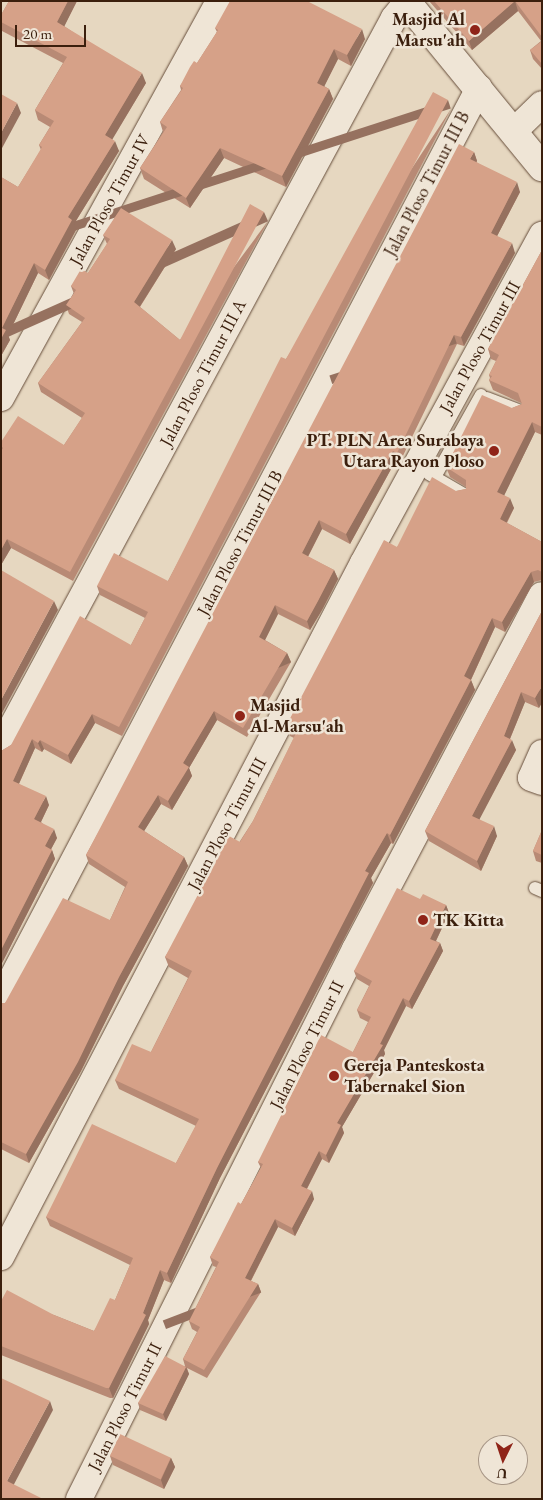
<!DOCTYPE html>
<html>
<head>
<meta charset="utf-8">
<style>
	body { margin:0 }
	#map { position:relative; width:543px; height:1500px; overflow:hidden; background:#e6d7c0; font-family:"EB Garamond",serif }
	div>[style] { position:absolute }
	.roads { filter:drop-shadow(0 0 1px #664d3a) drop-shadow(0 0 1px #664d3a) }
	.service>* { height:12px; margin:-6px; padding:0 6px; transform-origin:6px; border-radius:6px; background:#efe5d6 }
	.minor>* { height:26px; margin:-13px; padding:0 13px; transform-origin:13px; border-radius:13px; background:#efe5d6 }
	.tertiary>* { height:28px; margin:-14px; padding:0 14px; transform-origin:14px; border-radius:14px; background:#efe5d6 }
	.wall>* { inset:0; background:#b88a75 }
	.shaded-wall>* { inset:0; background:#96715f; transform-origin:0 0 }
	.building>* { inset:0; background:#d6a188; transform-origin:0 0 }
	.dots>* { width:14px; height:14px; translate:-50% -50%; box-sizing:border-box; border:2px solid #efe5d6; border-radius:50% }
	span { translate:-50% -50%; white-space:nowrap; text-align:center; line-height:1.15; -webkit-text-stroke:5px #efe5d6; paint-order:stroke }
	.poi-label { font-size:18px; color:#3b1f0d; font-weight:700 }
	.right { translate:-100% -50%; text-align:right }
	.left { translate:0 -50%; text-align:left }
	.street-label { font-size:18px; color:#3b1f0d }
	.frame { position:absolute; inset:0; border:2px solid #3b1f0d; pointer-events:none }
	.north { position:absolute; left:478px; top:1435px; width:50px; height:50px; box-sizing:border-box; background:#efe5d6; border:1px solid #a79686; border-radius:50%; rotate:184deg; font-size:14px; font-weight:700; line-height:20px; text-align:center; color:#3b1f0d }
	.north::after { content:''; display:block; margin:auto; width:18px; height:22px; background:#8f2418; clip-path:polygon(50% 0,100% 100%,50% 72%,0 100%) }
	.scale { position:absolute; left:15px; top:25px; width:71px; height:22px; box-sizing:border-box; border:2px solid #3b1f0d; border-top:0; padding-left:6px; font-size:15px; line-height:18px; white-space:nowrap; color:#3b1f0d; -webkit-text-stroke:4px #efe5d6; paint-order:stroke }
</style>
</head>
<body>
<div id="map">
	<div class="roads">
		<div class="service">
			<i style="left:487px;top:398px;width:33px;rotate:21deg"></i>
			<i style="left:429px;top:474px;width:39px;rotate:30deg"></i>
			<i style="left:435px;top:477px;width:94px;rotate:-60.7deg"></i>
			<i style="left:535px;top:888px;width:8px;rotate:23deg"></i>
		</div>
		<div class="minor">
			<i style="left:513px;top:132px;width:40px;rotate:-44deg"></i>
			<i style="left:1px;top:398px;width:453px;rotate:-61.2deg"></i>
			<i style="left:1px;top:747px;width:828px;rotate:-61.67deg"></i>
			<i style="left:394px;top:18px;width:22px;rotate:-51deg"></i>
			<i style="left:542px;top:753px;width:27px;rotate:114deg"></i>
			<i style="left:531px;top:778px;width:12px;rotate:20deg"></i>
			<i style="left:1px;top:999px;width:1029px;rotate:-62.31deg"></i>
			<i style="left:1px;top:1257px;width:783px;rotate:-62.45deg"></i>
			<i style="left:363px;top:563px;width:374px;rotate:-61.4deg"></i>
			<i style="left:79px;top:1499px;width:615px;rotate:-63.35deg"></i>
			<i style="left:355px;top:949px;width:400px;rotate:-62.2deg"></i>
		</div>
		<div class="tertiary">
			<i style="left:406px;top:1px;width:215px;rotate:50.7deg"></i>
		</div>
	</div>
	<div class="wall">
		<i style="clip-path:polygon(9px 1px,77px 1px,64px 26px,146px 83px,112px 139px,119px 151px,74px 224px,76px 230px,49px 280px,38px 273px,8px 335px,10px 340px,1px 356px,1px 177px,18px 187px,41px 150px,39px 145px,50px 127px,38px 120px,35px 110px,63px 63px,2px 31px,1px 27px,1px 15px)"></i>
		<i style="clip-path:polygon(429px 1px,542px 1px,542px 69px,533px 59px,530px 50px,541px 41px,518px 11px,472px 50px)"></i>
		<i style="clip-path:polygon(215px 28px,365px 39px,351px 66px,338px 59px,324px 86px,329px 89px,333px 99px,286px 187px,224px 158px,190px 208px,144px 179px,140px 168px,163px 132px,160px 122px,181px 90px,180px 86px,197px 63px,217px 32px)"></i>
		<i style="clip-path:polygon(451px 109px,122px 736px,95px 723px,71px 764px,44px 749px,42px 752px,35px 748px,19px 784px,49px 805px,41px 822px,57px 838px,51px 849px,52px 850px,55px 859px,1px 965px,1px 751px,11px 745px,131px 645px,145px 618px,100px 595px,97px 586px,168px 581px,286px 359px)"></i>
		<i style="clip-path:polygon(474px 152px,477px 161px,476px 162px,520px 192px,497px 236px,515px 253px,464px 346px,457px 344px,400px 462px,396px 460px,350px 544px,322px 529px,308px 557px,334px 570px,338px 579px,322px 610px,310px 630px,278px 614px,265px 640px,287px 653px,291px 662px,247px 737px,217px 720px,189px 768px,192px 776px,172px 810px,161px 804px,144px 831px,184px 857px,188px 866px,123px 986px,81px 1071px,29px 1163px,1px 1149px,1px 1003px,5px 1003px,110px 920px,125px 887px,89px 864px,86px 855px)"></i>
		<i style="clip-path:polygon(268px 221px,73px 581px,11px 548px,1px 565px,1px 442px,64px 445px,82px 418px,41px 392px,38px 383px,82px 322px,69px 314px,66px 305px,74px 294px,71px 286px,88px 273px,107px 244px,103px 235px,176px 249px,140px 307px,180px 340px)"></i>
		<i style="clip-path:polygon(542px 250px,542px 435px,535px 432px,504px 495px,514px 508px,507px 523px,542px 542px,542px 580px,534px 582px,505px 632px,495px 627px,471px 680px,475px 690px,393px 844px,391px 843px,371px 878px,373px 883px,220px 1178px,171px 1283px,164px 1280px,148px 1320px,149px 1324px,113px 1398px,110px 1398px,1px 1355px,1px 1301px,54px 1315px,94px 1331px,115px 1300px,130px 1265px,50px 1226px,46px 1217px,176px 1163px,196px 1126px,119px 1089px,115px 1080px,151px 1052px,188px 978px,169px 967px,165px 957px,253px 821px,294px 738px,290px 736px,286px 726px,397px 547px,456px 491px,466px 489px,466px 487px,450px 477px,446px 467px,512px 408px,522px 404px,521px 403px,493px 390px,489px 380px,490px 378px,489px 375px,496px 361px,491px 359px,488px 349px)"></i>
		<i style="clip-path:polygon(542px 611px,539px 708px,525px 702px,510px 739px,516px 750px,479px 819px,497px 836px,481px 871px,429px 841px,425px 831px)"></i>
		<i style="clip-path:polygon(542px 830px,542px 863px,536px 861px,533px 851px)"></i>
		<i style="clip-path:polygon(420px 899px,446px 905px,449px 913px,436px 941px,440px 943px,443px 951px,412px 1009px,406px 1006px,384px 1050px,385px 1054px,342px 1127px,344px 1133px,329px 1163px,322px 1159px,307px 1189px,314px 1199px,295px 1236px,278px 1227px,251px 1281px,258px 1284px,261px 1292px,207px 1378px,187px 1368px,189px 1374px,166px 1421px,140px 1410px,138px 1403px,185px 1366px,183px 1359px,197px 1332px,192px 1329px,189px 1321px,216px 1267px,213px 1266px,210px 1257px,241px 1204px,261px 1168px,258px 1162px,353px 1052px,368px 1022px,360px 1018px,357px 1010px,369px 986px,357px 979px,354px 971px)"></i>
		<i style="clip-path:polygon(110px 1456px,171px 1458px,175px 1467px,164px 1489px,113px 1465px)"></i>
	</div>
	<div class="shaded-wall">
		<i style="clip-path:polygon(68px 1px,77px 1px,61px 33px,57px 22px)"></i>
		<i style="clip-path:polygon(515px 1px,518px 11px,472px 50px,469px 41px)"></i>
		<i style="clip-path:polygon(362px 29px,365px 39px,351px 66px,347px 55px)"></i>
		<i style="clip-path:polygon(334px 49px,338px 59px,321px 93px,317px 83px)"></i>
		<i style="clip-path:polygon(142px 73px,146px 83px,109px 145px,105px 135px)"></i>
		<i style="clip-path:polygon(329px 89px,333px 99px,286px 187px,282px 176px)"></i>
		<i style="left:448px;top:100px;width:9px;height:708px;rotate:72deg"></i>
		<i style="clip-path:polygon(17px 103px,21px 113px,1px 150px,1px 133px)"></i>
		<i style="clip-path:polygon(115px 141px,119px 151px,74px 224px,76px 230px,49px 280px,45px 270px,68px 217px)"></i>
		<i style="clip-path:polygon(220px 148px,224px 158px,190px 208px,186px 198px)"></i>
		<i style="clip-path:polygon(474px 152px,477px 161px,473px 168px,470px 159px)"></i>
		<i style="clip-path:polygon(517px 182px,520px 192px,494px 242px,491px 233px)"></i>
		<i style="left:264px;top:212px;width:10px;height:409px;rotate:66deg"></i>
		<i style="clip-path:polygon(172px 240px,176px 249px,137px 311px,134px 302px)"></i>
		<i style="clip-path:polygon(512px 243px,515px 253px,464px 346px,461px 337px)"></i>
		<i style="clip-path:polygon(34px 263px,38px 273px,8px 335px,10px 340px,1px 356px,1px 339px,2px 328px)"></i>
		<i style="left:454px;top:335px;width:9px;height:131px;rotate:72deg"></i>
		<i style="clip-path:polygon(532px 422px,535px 432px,501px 502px,497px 492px)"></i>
		<i style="clip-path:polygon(393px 451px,396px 460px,350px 544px,346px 534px)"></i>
		<i style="clip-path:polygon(510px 498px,514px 508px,503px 529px,500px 519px)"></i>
		<i style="clip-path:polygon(319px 520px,322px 529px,305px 562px,302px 553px)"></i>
		<i style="clip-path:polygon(7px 539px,11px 548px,1px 565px,1px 550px)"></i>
		<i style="clip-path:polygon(334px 570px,338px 579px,322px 610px,310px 630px,307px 621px)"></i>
		<i style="clip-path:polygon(531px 572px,534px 582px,505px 632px,502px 622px)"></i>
		<i style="clip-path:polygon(54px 601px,58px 610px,1px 715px,1px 700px)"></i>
		<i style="clip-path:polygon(275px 605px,278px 614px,262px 646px,259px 637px)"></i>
		<i style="clip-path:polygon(492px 618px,495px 627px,468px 686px,464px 676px)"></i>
		<i style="left:287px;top:653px;width:10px;height:87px;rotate:66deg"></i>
		<i style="clip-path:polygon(471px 680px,475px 690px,393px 844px,390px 835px)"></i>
		<i style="clip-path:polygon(542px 686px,542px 703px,539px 708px,535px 698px)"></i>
		<i style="clip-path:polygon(521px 692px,525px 702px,507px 746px,504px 736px)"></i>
		<i style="clip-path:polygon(214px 711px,217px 720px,189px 768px,192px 776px,172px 810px,168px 801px,183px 763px)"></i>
		<i style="clip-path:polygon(92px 714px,95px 723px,71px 764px,68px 755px)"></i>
		<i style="clip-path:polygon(32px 739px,35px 748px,16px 790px,13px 781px)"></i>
		<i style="clip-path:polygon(40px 740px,44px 749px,42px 752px,38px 743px)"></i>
		<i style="clip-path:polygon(512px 740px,516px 750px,476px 826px,472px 816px)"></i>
		<i style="clip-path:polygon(158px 795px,161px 804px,141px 836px,138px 827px)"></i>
		<i style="clip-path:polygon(46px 796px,49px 805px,38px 828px,34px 819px)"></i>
		<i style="clip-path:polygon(494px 826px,497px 836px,481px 871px,477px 861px)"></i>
		<i style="clip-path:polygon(54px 829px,57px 838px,48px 855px,45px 846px)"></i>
		<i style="clip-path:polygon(387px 833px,391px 843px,371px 878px,373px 883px,220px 1178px,171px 1283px,167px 1273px,217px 1168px,365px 871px)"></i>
		<i style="clip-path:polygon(52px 850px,55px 859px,1px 965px,1px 950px)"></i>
		<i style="clip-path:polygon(184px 857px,188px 866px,123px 986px,81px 1071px,29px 1163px,26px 1154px,119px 977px)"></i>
		<i style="clip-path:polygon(446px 905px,449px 913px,433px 947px,430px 939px)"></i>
		<i style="clip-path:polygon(440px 943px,443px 951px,412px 1009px,409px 1001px)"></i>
		<i style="clip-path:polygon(403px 998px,406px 1006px,384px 1050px,385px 1054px,342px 1127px,344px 1133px,329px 1163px,326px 1155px,337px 1123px,380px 1044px)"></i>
		<i style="clip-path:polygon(319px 1151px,322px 1159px,304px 1194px,301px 1186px)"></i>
		<i style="clip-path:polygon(312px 1191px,314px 1199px,295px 1236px,292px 1228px)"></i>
		<i style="clip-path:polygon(275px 1219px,278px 1227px,248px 1286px,245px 1278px)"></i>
		<i style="clip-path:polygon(160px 1270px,164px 1280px,148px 1320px,149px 1324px,113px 1398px,109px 1388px,143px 1313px)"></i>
		<i style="left:258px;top:1284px;width:9px;height:102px;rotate:69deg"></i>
		<i style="clip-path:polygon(186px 1367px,189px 1374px,166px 1421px,163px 1414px)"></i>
		<i style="clip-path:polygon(50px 1401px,53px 1410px,11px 1490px,7px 1481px)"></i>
		<i style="clip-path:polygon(171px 1458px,175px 1467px,164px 1489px,161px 1480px)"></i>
	</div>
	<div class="building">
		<i style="clip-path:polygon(9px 1px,68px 1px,57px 22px,142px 73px,105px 135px,115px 141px,68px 217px,72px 220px,45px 270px,34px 263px,2px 328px,6px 330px,1px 339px,1px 177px,18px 187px,42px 147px,39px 145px,54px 121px,35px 110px,67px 57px,1px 22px,1px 15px)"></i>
		<i style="clip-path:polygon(230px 1px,307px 1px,362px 29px,347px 55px,334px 49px,317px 83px,329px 89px,282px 176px,220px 148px,186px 198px,140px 168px,167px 127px,160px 122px,183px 88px,180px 86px,190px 67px,194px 61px,197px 63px,218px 30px,215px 28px)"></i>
		<i style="clip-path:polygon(434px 1px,542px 1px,542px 37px,515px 1px,469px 41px)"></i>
		<i style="clip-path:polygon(542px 41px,542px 64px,530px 50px)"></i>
		<i style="clip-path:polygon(433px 92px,448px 100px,119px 727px,92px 714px,68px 755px,40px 740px,38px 743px,32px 739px,13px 781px,46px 796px,34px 819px,54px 829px,45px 846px,52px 850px,1px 950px,1px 751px,11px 745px,80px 616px,131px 645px,148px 612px,97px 586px,114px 553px,168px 581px,281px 357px,286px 359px)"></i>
		<i style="clip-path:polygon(1px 94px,17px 103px,1px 133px)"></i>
		<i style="clip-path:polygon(459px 144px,474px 152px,470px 159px,517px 182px,491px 233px,512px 243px,461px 337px,454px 335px,397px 453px,393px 451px,346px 534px,319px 520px,302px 553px,334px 570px,318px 601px,307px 621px,275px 605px,259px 637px,287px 653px,243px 728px,214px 711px,183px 763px,189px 767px,168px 801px,158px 795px,138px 827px,184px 857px,119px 977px,78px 1062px,26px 1154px,1px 1142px,1px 1003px,5px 1003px,63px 898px,110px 920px,128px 882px,86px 855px)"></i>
		<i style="clip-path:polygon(250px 204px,264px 212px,70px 572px,7px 539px,1px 550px,1px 451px,3px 448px,1px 446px,1px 442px,18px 416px,64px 445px,85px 413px,38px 383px,85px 318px,66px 305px,76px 290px,71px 286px,81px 269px,88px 273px,110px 239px,103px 235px,121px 208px,172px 240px,134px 302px,180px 340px)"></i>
		<i style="clip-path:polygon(542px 250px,542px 427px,532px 422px,497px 492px,510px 498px,500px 519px,542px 542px,542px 572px,538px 570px,531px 572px,502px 622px,492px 618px,464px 676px,471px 680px,390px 835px,387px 833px,365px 871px,369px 873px,217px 1168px,167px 1273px,160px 1270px,143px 1313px,146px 1315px,109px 1388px,106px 1388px,1px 1346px,1px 1301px,7px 1290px,54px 1315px,94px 1331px,110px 1298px,115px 1300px,133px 1258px,46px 1217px,92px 1124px,176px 1163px,199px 1119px,115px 1080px,132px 1044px,151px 1052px,192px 971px,165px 957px,229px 836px,240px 842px,253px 821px,297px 731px,286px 726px,384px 540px,397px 547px,432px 477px,456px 491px,466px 489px,466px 480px,446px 467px,482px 395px,512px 408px,522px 404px,518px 393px,489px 380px,492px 376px,489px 375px,499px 355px,488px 349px)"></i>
		<i style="clip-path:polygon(1px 570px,54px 601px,1px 700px)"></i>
		<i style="clip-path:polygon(542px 611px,542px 686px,535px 698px,521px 692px,504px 736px,512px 740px,472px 816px,494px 826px,477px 861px,425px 831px)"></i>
		<i style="clip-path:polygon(542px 830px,542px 855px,533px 851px)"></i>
		<i style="clip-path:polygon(397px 888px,420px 899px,423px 894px,446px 905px,430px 939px,440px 943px,409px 1001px,403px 998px,380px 1044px,383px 1045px,337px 1123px,341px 1125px,326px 1155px,319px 1151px,301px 1186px,312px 1191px,292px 1228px,275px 1219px,245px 1278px,258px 1284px,204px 1370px,183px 1359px,200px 1327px,189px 1321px,219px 1262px,210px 1257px,238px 1202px,241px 1204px,263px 1164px,258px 1162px,321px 1035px,353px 1052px,371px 1017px,357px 1010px,372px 981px,354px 971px)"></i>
		<i style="clip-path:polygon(165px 1356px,186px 1367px,163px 1414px,138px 1403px)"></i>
		<i style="clip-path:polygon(1px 1378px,50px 1401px,7px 1481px,43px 1499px,1px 1499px)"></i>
		<i style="left:120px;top:1434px;width:56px;height:24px;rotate:25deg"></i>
	</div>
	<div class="dots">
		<i style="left:475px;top:30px;background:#8f2418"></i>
		<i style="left:494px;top:451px;background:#8f2418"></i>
		<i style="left:240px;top:716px;background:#8f2418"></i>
		<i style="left:423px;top:920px;background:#8f2418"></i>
		<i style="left:334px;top:1076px;background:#8f2418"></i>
	</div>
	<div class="poi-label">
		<span class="right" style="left:465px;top:30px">Masjid Al<br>Marsu'ah</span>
		<span class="right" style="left:484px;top:451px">PT. PLN Area Surabaya<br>Utara Rayon Ploso</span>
		<span class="left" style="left:250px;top:716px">Masjid<br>Al-Marsu'ah</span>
		<span class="left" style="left:433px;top:920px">TK Kitta</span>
		<span class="left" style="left:344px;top:1076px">Gereja Panteskosta<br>Tabernakel Sion</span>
	</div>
	<div class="street-label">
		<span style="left:427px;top:184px;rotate:-62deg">Jalan Ploso Timur III B</span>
		<span style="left:110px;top:200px;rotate:-61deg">Jalan Ploso Timur IV</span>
		<span style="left:480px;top:347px;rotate:-61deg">Jalan Ploso Timur III</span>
		<span style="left:203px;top:373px;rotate:-62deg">Jalan Ploso Timur III A</span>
		<span style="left:240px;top:543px;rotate:-62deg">Jalan Ploso Timur III B</span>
		<span style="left:227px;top:824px;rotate:-62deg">Jalan Ploso Timur III</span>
		<span style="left:307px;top:1045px;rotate:-63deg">Jalan Ploso Timur II</span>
		<span style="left:125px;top:1407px;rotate:-63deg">Jalan Ploso Timur II</span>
	</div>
	<div class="frame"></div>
	<div class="north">U</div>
	<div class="scale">20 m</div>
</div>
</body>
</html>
